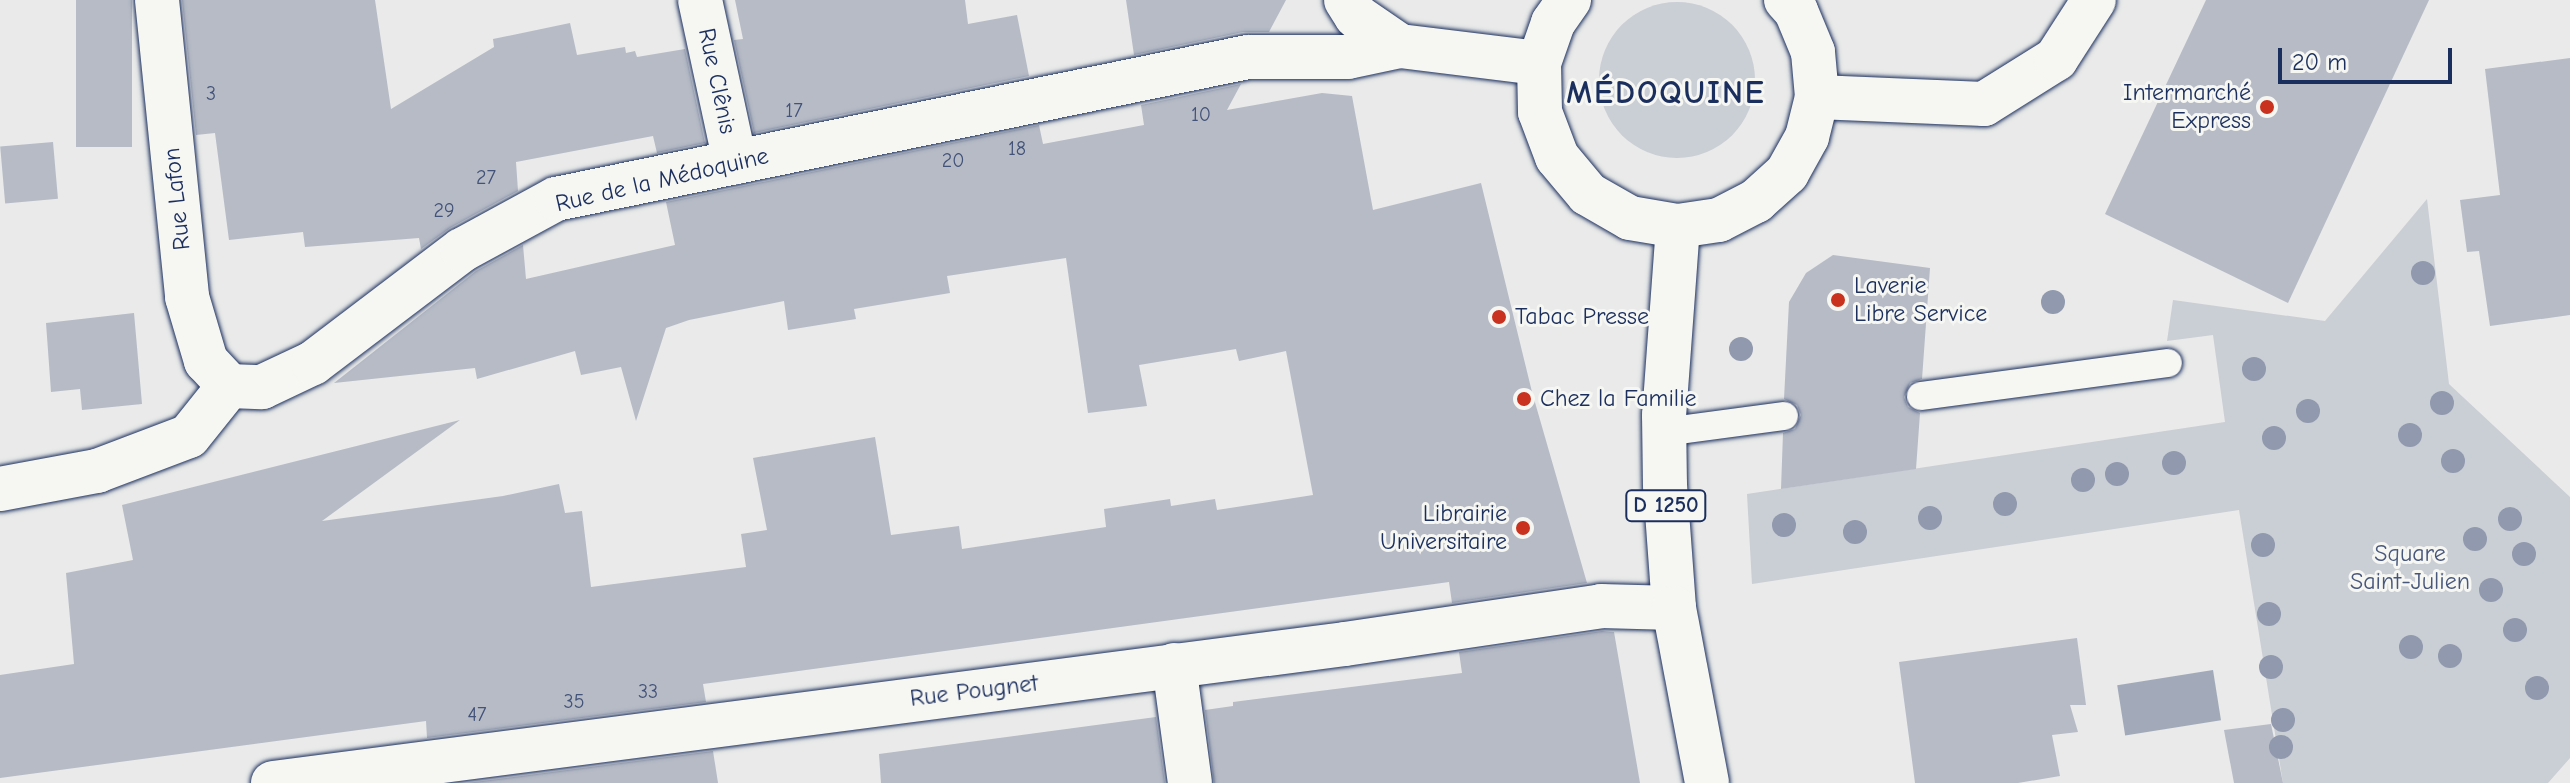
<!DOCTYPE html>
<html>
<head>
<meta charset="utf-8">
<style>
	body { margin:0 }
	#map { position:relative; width:2570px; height:783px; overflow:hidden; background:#e9eae9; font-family:"Comic Neue",sans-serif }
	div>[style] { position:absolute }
	.green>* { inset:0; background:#caced5 }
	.round { border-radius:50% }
	.water>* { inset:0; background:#a2aaba; transform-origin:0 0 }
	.building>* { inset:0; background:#b6bbc6; transform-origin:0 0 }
	.roads { filter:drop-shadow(0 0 2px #1b2f5e) drop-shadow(0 0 2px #1b2f5e) }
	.service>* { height:28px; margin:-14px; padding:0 14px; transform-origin:14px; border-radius:14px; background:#f6f6f2 }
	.minor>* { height:44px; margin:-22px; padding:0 22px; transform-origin:22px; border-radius:22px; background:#f6f6f2 }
	.tertiary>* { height:44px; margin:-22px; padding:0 22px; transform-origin:22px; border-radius:22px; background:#f6f6f2 }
	.primary>* { height:44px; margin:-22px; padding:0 22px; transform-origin:22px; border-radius:22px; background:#f6f6f2 }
	.trees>* { width:24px; height:24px; margin:-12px; border-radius:50%; background:#9099ad }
	.dots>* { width:22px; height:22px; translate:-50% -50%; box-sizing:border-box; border:4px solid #f6f6f2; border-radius:50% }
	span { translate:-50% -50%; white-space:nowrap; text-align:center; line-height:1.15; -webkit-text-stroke:6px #f6f6f2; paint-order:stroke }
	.number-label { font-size:20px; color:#425278 }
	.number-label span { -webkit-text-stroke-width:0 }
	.shield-label span { padding:2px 6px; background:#f6f6f2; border:2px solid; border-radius:6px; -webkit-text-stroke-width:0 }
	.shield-label { font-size:22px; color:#1b2f5e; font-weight:700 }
	.street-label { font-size:24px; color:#1b2f5e }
	.poi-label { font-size:24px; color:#1b2f5e }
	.right { translate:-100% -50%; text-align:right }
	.left { translate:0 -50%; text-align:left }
	.park-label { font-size:24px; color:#47577c }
	.district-label { font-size:32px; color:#1b2f5e; font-weight:700; letter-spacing:2px }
	.scale { position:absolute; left:2278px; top:48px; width:174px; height:36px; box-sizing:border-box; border:4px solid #1b2f5e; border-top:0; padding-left:10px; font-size:24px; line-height:28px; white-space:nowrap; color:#1b2f5e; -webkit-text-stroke:6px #f6f6f2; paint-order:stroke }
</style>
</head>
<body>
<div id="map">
	<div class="green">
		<i class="round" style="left:1599px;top:2px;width:156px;height:156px"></i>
		<i style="clip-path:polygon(2427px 199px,2449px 384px,2570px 497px,2570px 758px,2548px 783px,2283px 783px,2239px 510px,1752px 584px,1747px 494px,2225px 422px,2213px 335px,2167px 341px,2173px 300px,2325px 321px)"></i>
	</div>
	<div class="water">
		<i style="left:2213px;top:670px;width:51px;height:97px;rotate:81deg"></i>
	</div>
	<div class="building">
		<i style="left:76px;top:0;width:56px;height:147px"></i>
		<i style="clip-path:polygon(182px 0,375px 0,391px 109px,494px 47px,493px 39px,570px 23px,577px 55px,625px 47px,626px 53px,635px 51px,637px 57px,685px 49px,705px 143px,657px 153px,653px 136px,516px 162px,518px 191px,450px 228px,421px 249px,419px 238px,305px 247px,303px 232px,229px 240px,215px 133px,196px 135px)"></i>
		<i style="clip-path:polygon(735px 0,965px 0,968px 24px,1017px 15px,1029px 76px,754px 133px,734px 40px,743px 39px)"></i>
		<i style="clip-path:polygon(1126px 0,1286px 0,1269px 32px,1243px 32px,1134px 55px)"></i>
		<i style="clip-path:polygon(2206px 0,2429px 0,2288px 303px,2105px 214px)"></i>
		<i style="clip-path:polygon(2570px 58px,2570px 315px,2490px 326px,2479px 251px,2467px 252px,2460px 200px,2500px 195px,2485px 69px)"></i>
		<i style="clip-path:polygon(1241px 84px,1227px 110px,1322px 93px,1352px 96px,1373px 210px,1481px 183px,1532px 392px,1587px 583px,1452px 603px,1449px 582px,703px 684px,706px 702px,427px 738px,426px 721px,0 778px,0 675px,74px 664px,66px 573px,133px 560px,122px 505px,460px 420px,322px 521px,503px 496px,559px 484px,565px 513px,582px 511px,591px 587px,746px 567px,741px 534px,767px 530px,753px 458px,875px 437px,891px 535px,959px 526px,962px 549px,1106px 527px,1104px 509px,1170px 499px,1171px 506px,1215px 499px,1217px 510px,1313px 495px,1286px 351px,1239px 361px,1236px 349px,1139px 365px,1147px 406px,1088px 413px,1066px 258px,947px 276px,950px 293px,854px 309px,856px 319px,788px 330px,784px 301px,689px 320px,666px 328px,636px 421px,621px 367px,581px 375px,575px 351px,477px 379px,475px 368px,334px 383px,476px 271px,523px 245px,526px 279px,675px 245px,666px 202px,1039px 125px,1043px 144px,1144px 125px,1141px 105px)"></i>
		<i style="left:53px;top:142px;width:57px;height:53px;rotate:85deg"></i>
		<i style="clip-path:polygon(1833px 255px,1930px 268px,1922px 379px,1910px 383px,1904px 397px,1908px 407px,1920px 413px,1916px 469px,1781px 489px,1783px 433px,1795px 429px,1801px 415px,1797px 405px,1784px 399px,1789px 302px,1806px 273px)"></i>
		<i style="clip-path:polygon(134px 313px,142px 404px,82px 410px,80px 389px,51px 392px,46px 323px)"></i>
		<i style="clip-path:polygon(1602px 631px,1614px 632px,1640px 783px,1214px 783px,1205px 710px,1233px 706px,1233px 702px,1462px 673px,1459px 652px)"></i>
		<i style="clip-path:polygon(2077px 638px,2086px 705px,2070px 705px,2078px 732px,2052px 735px,2060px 776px,2018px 783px,1915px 783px,1899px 662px)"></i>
		<i style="clip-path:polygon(1156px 717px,1165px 783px,881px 783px,879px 754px)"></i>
		<i style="clip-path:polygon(2271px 724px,2283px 783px,2234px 783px,2224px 730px)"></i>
		<i style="clip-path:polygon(713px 751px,718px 783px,467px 783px)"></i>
	</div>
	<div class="roads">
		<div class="service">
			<i style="left:1921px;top:396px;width:249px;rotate:-7.6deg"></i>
			<i style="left:1664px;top:432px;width:121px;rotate:-7.6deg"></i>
		</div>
		<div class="minor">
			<i style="left:157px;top:0;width:299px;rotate:84.2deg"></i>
			<i style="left:187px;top:297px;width:67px;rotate:73.5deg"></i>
			<i style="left:206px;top:361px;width:34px;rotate:47deg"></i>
			<i style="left:700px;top:0;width:166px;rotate:77.8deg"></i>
			<i style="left:1817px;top:97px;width:167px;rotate:2.4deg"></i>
			<i style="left:1984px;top:104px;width:85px;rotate:-32deg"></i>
			<i style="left:2056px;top:59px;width:70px;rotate:-57.2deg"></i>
			<i style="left:0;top:489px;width:99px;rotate:-10.5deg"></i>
			<i style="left:97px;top:471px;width:98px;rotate:-20.8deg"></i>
			<i style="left:189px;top:436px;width:64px;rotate:-51.3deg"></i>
			<i style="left:229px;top:386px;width:33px;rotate:2deg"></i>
			<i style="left:262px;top:387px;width:56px;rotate:-25.2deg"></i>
			<i style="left:313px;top:363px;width:187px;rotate:-37.2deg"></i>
			<i style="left:462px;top:250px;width:107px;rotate:-28.5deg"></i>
			<i style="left:556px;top:199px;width:706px;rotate:-11.6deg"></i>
			<i style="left:1248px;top:57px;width:100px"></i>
			<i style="left:1348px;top:57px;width:53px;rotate:-11.9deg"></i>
			<i style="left:1174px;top:665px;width:119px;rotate:82.3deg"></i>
			<i style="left:273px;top:783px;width:1081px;rotate:-7.39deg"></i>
			<i style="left:1345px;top:644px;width:259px;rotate:-8.4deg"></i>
			<i style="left:1601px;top:606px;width:73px;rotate:1.6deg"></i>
		</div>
		<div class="tertiary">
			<i style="left:1346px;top:0;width:19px;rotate:58deg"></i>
			<i style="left:1356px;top:16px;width:53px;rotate:34.3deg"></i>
			<i style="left:1400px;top:46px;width:140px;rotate:7deg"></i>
		</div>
		<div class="primary">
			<i style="left:1569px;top:0;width:28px;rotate:125deg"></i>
			<i style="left:1553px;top:23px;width:42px;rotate:109.3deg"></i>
			<i style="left:1539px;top:63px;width:49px;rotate:88.8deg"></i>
			<i style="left:1540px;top:112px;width:48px;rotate:69.3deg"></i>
			<i style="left:1557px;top:157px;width:48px;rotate:50deg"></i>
			<i style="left:1588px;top:194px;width:48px;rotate:29.7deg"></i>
			<i style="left:1630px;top:218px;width:49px;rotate:9.5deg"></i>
			<i style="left:1678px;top:226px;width:41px;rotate:-8.3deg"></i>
			<i style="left:1719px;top:220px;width:42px;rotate:-27.2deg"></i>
			<i style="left:1756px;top:201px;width:42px;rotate:-42.1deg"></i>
			<i style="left:1787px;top:173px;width:41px;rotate:-60.9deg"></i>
			<i style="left:1807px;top:137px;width:41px;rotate:-76deg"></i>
			<i style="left:1817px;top:97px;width:45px;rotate:-95.1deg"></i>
			<i style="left:1813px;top:52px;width:44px;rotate:-112.5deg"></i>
			<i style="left:1796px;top:11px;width:15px;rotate:-132deg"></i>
			<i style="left:1678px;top:226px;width:190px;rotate:94.2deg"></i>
			<i style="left:1664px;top:415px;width:70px;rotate:89.2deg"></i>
			<i style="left:1665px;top:485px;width:123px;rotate:85.8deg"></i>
			<i style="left:1674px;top:608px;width:178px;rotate:79.3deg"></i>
		</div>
	</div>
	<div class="trees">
		<i style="left:2423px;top:273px"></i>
		<i style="left:2053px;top:302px"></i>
		<i style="left:1741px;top:349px"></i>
		<i style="left:2254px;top:369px"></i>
		<i style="left:2442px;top:403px"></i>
		<i style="left:2308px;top:411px"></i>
		<i style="left:2410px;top:435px"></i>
		<i style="left:2274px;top:438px"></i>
		<i style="left:2453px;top:461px"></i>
		<i style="left:2174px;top:463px"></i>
		<i style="left:2117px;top:474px"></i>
		<i style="left:2083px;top:480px"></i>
		<i style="left:2005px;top:504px"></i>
		<i style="left:1930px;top:518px"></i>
		<i style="left:2510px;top:519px"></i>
		<i style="left:1784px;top:525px"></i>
		<i style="left:1855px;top:532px"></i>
		<i style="left:2475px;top:539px"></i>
		<i style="left:2263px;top:545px"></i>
		<i style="left:2524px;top:554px"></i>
		<i style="left:2491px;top:590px"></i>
		<i style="left:2269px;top:614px"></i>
		<i style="left:2515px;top:630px"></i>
		<i style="left:2411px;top:647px"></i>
		<i style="left:2450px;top:656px"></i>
		<i style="left:2271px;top:667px"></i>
		<i style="left:2537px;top:688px"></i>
		<i style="left:2283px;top:720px"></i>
		<i style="left:2281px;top:747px"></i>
	</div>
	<div class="dots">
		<i style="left:2267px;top:107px;background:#c8321e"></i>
		<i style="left:1838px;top:300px;background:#c8321e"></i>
		<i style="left:1499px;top:317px;background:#c8321e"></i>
		<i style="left:1524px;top:399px;background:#c8321e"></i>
		<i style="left:1523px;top:528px;background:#c8321e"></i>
	</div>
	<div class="number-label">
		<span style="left:211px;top:93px">3</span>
		<span style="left:794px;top:110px">17</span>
		<span style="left:1201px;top:114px">10</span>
		<span style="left:1017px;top:148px">18</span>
		<span style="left:953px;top:160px">20</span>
		<span style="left:486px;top:177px">27</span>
		<span style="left:444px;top:210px">29</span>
		<span style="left:648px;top:691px">33</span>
		<span style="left:574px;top:701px">35</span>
		<span style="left:477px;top:714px">47</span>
	</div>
	<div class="shield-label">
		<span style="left:1666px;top:506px">D 1250</span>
	</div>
	<div class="street-label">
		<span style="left:717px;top:81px;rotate:78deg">Rue Clênis</span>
		<span style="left:662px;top:180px;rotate:-13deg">Rue de la Médoquine</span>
		<span style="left:177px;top:199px;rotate:-96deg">Rue Lafon</span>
		<span style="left:974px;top:691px;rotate:-7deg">Rue Pougnet</span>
	</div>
	<div class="poi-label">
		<span class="right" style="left:2251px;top:107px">Intermarché<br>Express</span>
		<span class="left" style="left:1854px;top:300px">Laverie<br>Libre Service</span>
		<span class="left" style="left:1515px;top:317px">Tabac Presse</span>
		<span class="left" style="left:1540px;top:399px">Chez la Familie</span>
		<span class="right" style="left:1507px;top:528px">Librairie<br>Universitaire</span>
	</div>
	<div class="park-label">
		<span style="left:2410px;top:568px">Square<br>Saint-Julien</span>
	</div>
	<div class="district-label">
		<span style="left:1666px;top:93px">MÉDOQUINE</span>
	</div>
	<div class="scale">20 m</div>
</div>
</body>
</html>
